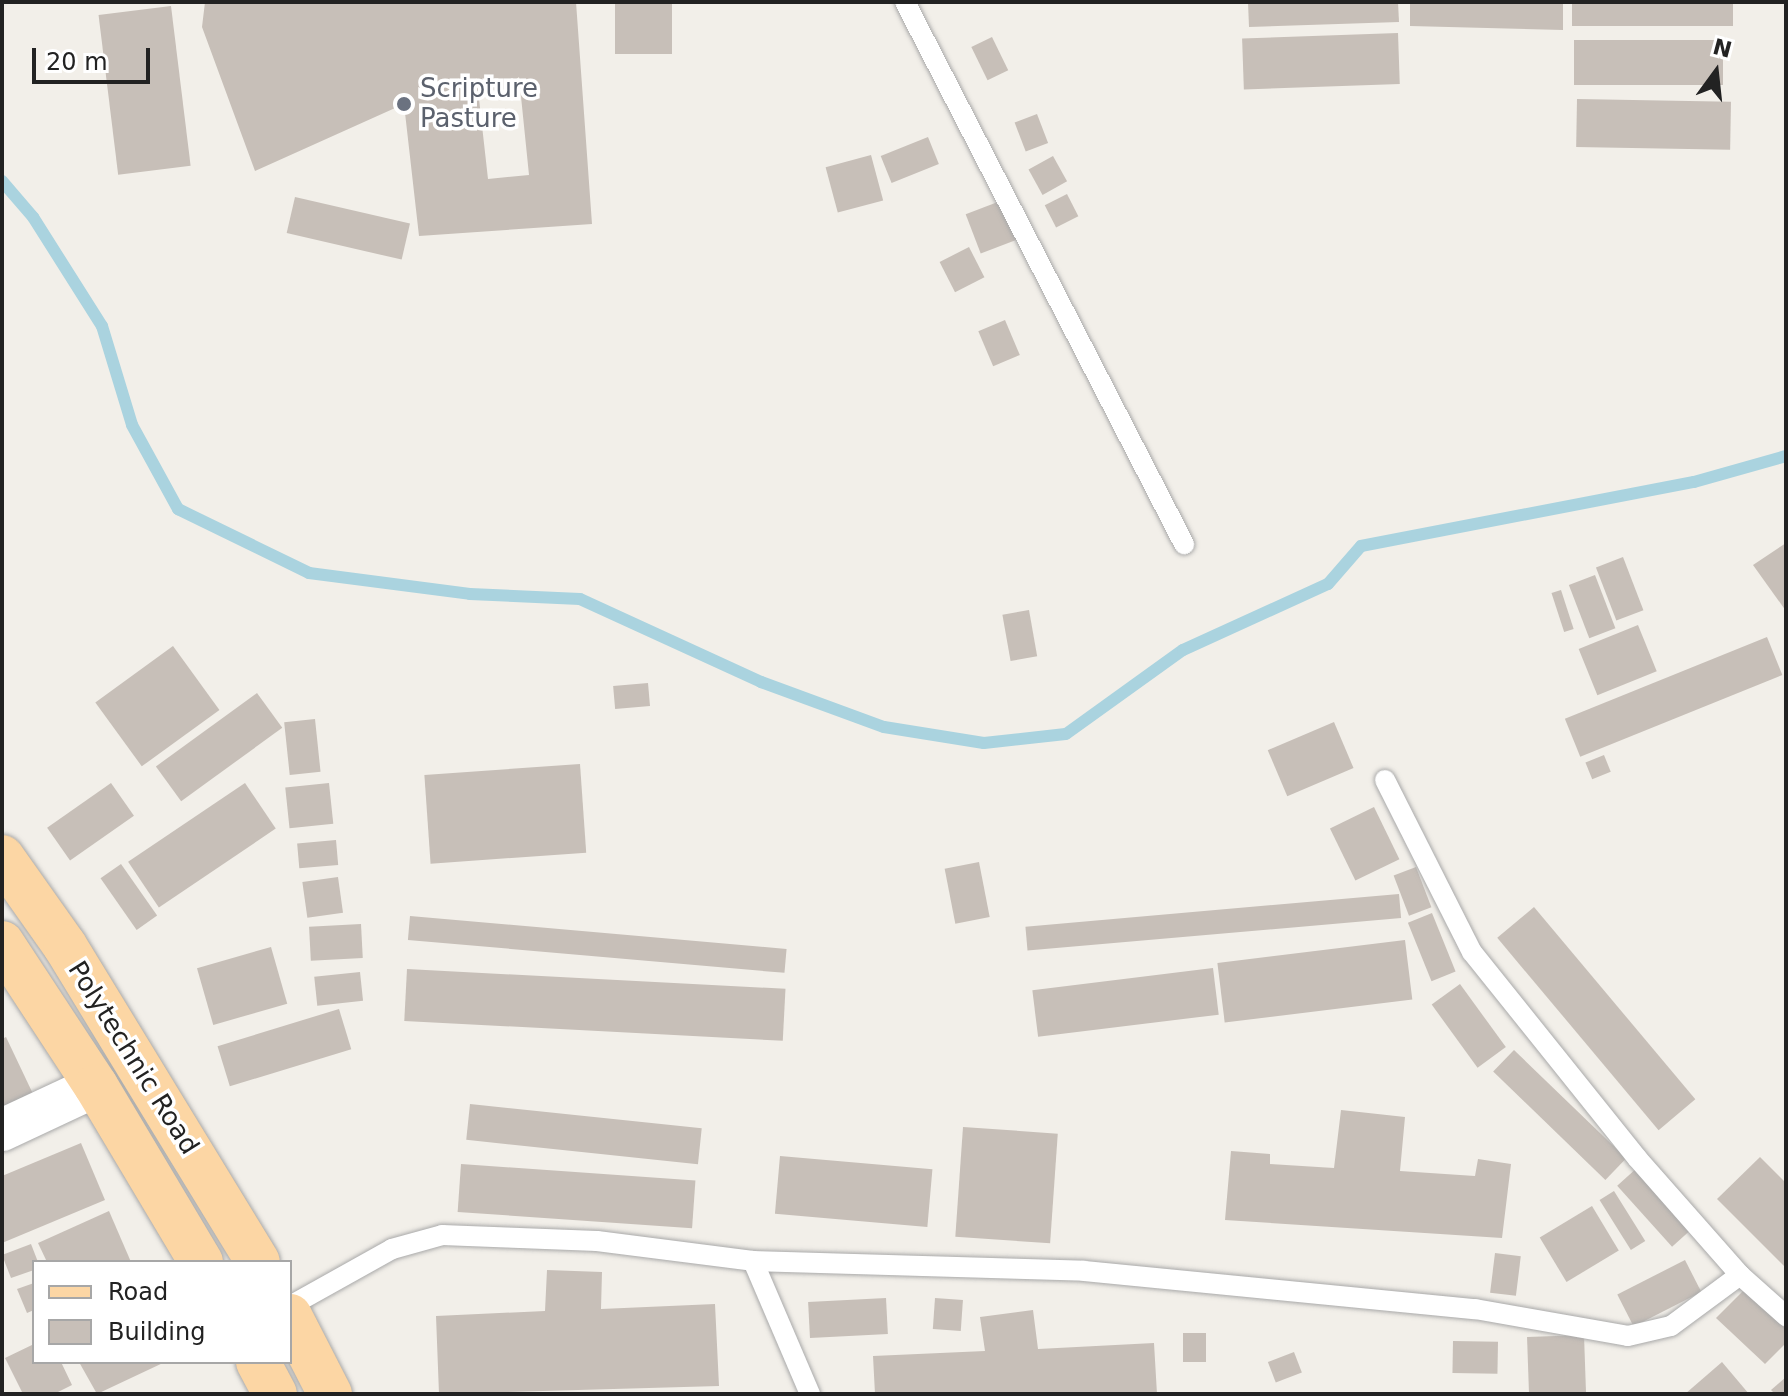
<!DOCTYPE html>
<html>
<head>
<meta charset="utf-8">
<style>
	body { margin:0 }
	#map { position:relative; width:1788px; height:1396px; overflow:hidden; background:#f2efe9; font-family:"DejaVu Sans",sans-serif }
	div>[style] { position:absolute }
	.stream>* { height:12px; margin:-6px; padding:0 6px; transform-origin:6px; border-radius:6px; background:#aad3df }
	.building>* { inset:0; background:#c7bfb8; transform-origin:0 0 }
	.roads { filter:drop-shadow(0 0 2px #a9a9a9) drop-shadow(0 0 2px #a9a9a9) }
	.service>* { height:20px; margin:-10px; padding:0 10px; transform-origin:10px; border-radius:10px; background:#fff }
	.minor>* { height:42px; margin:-21px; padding:0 21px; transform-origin:21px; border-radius:21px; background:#fff }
	.primary>* { height:44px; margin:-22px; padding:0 22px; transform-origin:22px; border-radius:22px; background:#fcd6a4 }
	.dots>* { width:22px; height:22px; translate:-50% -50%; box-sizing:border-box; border:4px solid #fff; border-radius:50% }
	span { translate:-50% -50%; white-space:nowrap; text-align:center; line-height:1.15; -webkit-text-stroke:7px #fff; paint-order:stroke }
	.worship-label { font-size:26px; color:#5b616d }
	.left { translate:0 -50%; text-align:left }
	.street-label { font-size:26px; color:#222 }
	.frame { position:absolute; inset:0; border:4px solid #222; pointer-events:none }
	.legend { position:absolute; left:32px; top:1260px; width:260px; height:104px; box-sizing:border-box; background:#fff; border:2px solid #a7a7a7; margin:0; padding:10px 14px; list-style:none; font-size:24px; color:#222 }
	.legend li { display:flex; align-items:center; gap:16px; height:40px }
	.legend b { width:40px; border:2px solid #a7a7a7 }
	.north { position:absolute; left:1676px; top:32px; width:80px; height:80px; -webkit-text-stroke:6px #fff; paint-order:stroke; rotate:15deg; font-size:22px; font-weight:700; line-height:32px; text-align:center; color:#222 }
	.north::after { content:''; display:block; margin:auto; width:28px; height:36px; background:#222; clip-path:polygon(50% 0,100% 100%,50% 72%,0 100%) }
	.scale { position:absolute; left:32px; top:48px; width:118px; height:36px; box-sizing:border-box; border:4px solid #222; border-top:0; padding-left:10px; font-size:24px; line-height:28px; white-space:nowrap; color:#222; -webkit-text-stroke:6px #fff; paint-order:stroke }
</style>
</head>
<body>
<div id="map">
	<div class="stream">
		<i style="left:2px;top:181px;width:48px;rotate:49.3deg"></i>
		<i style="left:33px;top:217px;width:129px;rotate:57.7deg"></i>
		<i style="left:102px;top:326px;width:103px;rotate:73.1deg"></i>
		<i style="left:132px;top:425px;width:96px;rotate:61.3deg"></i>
		<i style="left:178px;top:509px;width:146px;rotate:26deg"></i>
		<i style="left:309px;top:573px;width:162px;rotate:7.4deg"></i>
		<i style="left:470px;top:594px;width:110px;rotate:2.6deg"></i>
		<i style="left:580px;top:599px;width:199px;rotate:24.6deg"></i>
		<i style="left:761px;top:682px;width:131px;rotate:20.1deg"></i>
		<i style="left:884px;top:727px;width:101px;rotate:9.1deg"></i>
		<i style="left:984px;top:743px;width:82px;rotate:-6.3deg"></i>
		<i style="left:1066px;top:734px;width:144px;rotate:-35.7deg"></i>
		<i style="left:1183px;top:650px;width:159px;rotate:-24.5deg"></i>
		<i style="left:1328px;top:584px;width:50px;rotate:-49deg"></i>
		<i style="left:1361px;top:546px;width:339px;rotate:-10.9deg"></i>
		<i style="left:1694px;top:482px;width:96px;rotate:-15.8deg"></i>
	</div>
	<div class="building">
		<i style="clip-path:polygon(evenodd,205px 2px,576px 2px,592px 224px,419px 236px,404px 104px,255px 171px,202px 27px,205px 2px,519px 77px,529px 175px,488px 179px,477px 81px,499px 93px,519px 77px)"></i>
		<i style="left:615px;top:2px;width:57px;height:52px"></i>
		<i style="clip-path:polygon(1248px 2px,1398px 2px,1399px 22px,1249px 27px)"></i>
		<i style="clip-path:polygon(1410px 2px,1563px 2px,1563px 30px,1410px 26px)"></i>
		<i style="left:1572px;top:2px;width:161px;height:24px"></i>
		<i style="left:171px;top:6px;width:161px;height:73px;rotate:83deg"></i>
		<i style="left:1398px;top:33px;width:51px;height:156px;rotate:88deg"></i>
		<i style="left:992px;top:37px;width:37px;height:23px;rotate:64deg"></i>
		<i style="left:1723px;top:40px;width:45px;height:149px;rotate:90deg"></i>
		<i style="left:1577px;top:99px;width:154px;height:48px;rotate:1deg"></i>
		<i style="left:1037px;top:114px;width:31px;height:24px;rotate:69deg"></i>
		<i style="left:928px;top:137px;width:29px;height:51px;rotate:68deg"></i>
		<i style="left:871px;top:155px;width:47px;height:47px;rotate:75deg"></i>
		<i style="left:1053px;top:156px;width:29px;height:28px;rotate:61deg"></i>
		<i style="left:1067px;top:194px;width:25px;height:25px;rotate:63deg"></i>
		<i style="left:295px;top:197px;width:118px;height:37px;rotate:13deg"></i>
		<i style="left:1003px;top:200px;width:42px;height:40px;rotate:69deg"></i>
		<i style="left:969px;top:247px;width:34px;height:33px;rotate:63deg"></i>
		<i style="left:1005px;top:320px;width:38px;height:29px;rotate:67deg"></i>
		<i style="clip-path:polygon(1786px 543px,1786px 611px,1753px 565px)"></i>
		<i style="left:1623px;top:557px;width:57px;height:29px;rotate:69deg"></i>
		<i style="left:1595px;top:575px;width:57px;height:28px;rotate:69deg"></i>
		<i style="left:1561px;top:590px;width:41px;height:10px;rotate:72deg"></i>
		<i style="left:1029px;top:610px;width:47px;height:27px;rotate:80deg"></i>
		<i style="left:1638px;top:625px;width:50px;height:64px;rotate:68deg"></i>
		<i style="left:1767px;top:637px;width:41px;height:218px;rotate:68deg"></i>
		<i style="left:173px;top:646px;width:79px;height:96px;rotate:54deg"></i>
		<i style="left:648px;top:683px;width:23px;height:35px;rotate:85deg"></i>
		<i style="left:257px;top:693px;width:43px;height:125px;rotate:54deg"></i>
		<i style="left:315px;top:719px;width:53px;height:31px;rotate:84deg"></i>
		<i style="left:1334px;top:722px;width:50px;height:72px;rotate:67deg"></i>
		<i style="left:1604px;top:755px;width:18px;height:20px;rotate:68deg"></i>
		<i style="left:580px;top:764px;width:89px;height:156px;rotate:86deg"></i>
		<i style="left:111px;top:783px;width:40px;height:78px;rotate:55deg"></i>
		<i style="left:245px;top:783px;width:55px;height:141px;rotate:56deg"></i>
		<i style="left:329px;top:783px;width:41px;height:44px;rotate:84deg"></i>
		<i style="left:1374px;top:807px;width:58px;height:49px;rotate:64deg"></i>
		<i style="left:336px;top:840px;width:25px;height:39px;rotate:85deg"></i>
		<i style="left:979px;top:862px;width:56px;height:35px;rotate:79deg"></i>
		<i style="left:121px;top:864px;width:63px;height:25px;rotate:55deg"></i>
		<i style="left:1416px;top:867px;width:43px;height:24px;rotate:69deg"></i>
		<i style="left:338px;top:877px;width:36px;height:36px;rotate:82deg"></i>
		<i style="left:1399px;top:894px;width:24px;height:375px;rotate:85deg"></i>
		<i style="left:1534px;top:907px;width:251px;height:48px;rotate:50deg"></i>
		<i style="left:1432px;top:913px;width:63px;height:26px;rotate:68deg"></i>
		<i style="left:410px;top:916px;width:378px;height:24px;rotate:5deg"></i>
		<i style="left:361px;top:924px;width:34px;height:52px;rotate:87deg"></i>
		<i style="left:1405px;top:940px;width:60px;height:189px;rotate:83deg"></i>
		<i style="left:271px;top:947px;width:59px;height:77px;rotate:74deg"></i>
		<i style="left:1213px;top:968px;width:47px;height:182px;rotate:83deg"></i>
		<i style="left:407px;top:969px;width:379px;height:52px;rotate:3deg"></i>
		<i style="left:360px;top:972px;width:29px;height:46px;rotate:84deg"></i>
		<i style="left:1460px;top:984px;width:78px;height:35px;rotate:54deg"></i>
		<i style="left:339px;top:1009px;width:42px;height:127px;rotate:73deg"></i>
		<i style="clip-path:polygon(6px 1037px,34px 1096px,2px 1111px,2px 1039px)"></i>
		<i style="left:1514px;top:1050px;width:156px;height:30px;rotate:44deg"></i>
		<i style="left:470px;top:1104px;width:233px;height:36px;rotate:6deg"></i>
		<i style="clip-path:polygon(1341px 1110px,1405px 1117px,1400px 1171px,1475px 1176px,1478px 1159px,1511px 1164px,1502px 1238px,1225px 1220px,1231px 1151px,1270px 1154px,1270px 1164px,1334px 1168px)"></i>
		<i style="left:963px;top:1127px;width:95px;height:110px;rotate:4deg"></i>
		<i style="clip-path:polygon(81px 1143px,105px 1200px,2px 1243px,2px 1176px)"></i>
		<i style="left:780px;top:1156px;width:153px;height:58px;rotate:5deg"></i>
		<i style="clip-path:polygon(1760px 1157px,1786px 1183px,1786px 1268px,1717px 1199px)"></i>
		<i style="left:461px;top:1164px;width:235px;height:48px;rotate:4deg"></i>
		<i style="left:1638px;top:1167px;width:82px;height:28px;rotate:48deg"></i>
		<i style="left:1614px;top:1191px;width:59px;height:17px;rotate:58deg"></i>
		<i style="left:1592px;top:1206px;width:52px;height:61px;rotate:59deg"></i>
		<i style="clip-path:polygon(109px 1211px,131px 1262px,47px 1262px,38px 1243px)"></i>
		<i style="clip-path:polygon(31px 1244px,38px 1262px,34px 1270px,11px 1278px,2px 1255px)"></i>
		<i style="left:1495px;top:1253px;width:26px;height:40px;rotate:7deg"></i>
		<i style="left:1685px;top:1260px;width:36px;height:76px;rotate:63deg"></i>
		<i style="clip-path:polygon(547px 1270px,602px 1272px,601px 1309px,715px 1304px,719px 1386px,439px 1394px,436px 1316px,545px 1311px)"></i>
		<i style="clip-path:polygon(34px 1283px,34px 1310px,27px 1313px,17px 1289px)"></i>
		<i style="clip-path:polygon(1745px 1289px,1786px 1329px,1786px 1343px,1765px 1364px,1716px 1318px)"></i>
		<i style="left:886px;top:1298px;width:36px;height:78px;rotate:87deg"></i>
		<i style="left:935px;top:1298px;width:28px;height:31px;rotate:4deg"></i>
		<i style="clip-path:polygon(1033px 1310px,1038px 1349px,1154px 1343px,1157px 1394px,875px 1394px,873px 1356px,985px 1351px,980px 1317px)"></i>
		<i style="left:1206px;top:1333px;width:29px;height:23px;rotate:90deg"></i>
		<i style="left:1584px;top:1335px;width:57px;height:57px;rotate:88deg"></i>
		<i style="left:1453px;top:1341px;width:45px;height:32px;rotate:1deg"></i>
		<i style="clip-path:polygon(34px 1344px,34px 1362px,61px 1362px,72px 1385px,54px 1394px,23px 1394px,5px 1358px)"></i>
		<i style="left:1294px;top:1352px;width:22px;height:28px;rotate:69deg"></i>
		<i style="clip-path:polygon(79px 1362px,165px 1362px,97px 1394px)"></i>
		<i style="clip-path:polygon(1722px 1362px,1749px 1394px,1685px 1394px)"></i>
		<i style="clip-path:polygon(1786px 1377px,1786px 1394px,1775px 1394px,1771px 1390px)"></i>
	</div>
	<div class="roads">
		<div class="service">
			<i style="left:905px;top:2px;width:610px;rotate:62.76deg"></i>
			<i style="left:1385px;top:780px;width:193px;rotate:63.2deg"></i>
			<i style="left:1472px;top:952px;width:264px;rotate:51.3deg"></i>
			<i style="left:1637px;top:1158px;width:156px;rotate:48.6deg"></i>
			<i style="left:1740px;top:1275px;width:62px;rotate:41.7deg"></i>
			<i style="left:753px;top:1261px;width:145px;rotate:66.8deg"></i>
			<i style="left:290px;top:1306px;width:117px;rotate:-29.2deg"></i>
			<i style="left:392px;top:1249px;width:52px;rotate:-15.6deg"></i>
			<i style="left:442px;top:1235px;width:155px;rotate:2.2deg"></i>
			<i style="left:597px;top:1241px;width:157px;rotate:7.3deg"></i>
			<i style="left:753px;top:1261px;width:331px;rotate:1.7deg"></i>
			<i style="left:1084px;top:1271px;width:393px;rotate:5.6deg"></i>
			<i style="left:1475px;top:1309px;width:155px;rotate:10deg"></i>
			<i style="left:1628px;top:1336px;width:44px;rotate:-13.1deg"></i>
			<i style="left:1671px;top:1326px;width:86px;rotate:-36.5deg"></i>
		</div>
		<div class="minor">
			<i style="left:2px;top:1130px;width:104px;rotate:-25.1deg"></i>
		</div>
		<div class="primary">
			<i style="left:2px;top:857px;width:109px;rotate:54.7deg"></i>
			<i style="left:65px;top:946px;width:370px;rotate:58.6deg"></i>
			<i style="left:2px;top:943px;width:171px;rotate:56.7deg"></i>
			<i style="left:96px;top:1086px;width:205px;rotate:59.2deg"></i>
			<i style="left:290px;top:1316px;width:88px;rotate:62.9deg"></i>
			<i style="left:258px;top:1362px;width:36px;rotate:62deg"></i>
		</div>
	</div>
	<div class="dots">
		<i style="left:404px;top:104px;background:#6b7280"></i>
	</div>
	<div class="worship-label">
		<span class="left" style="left:420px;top:104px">Scripture<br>Pasture</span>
	</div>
	<div class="street-label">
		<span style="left:133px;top:1058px;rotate:58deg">Polytechnic Road</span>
	</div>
	<div class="frame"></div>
	<ul class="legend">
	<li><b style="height:10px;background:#fcd6a4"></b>Road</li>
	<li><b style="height:22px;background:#c7bfb8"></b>Building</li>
	</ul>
	<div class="north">N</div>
	<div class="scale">20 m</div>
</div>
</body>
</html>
